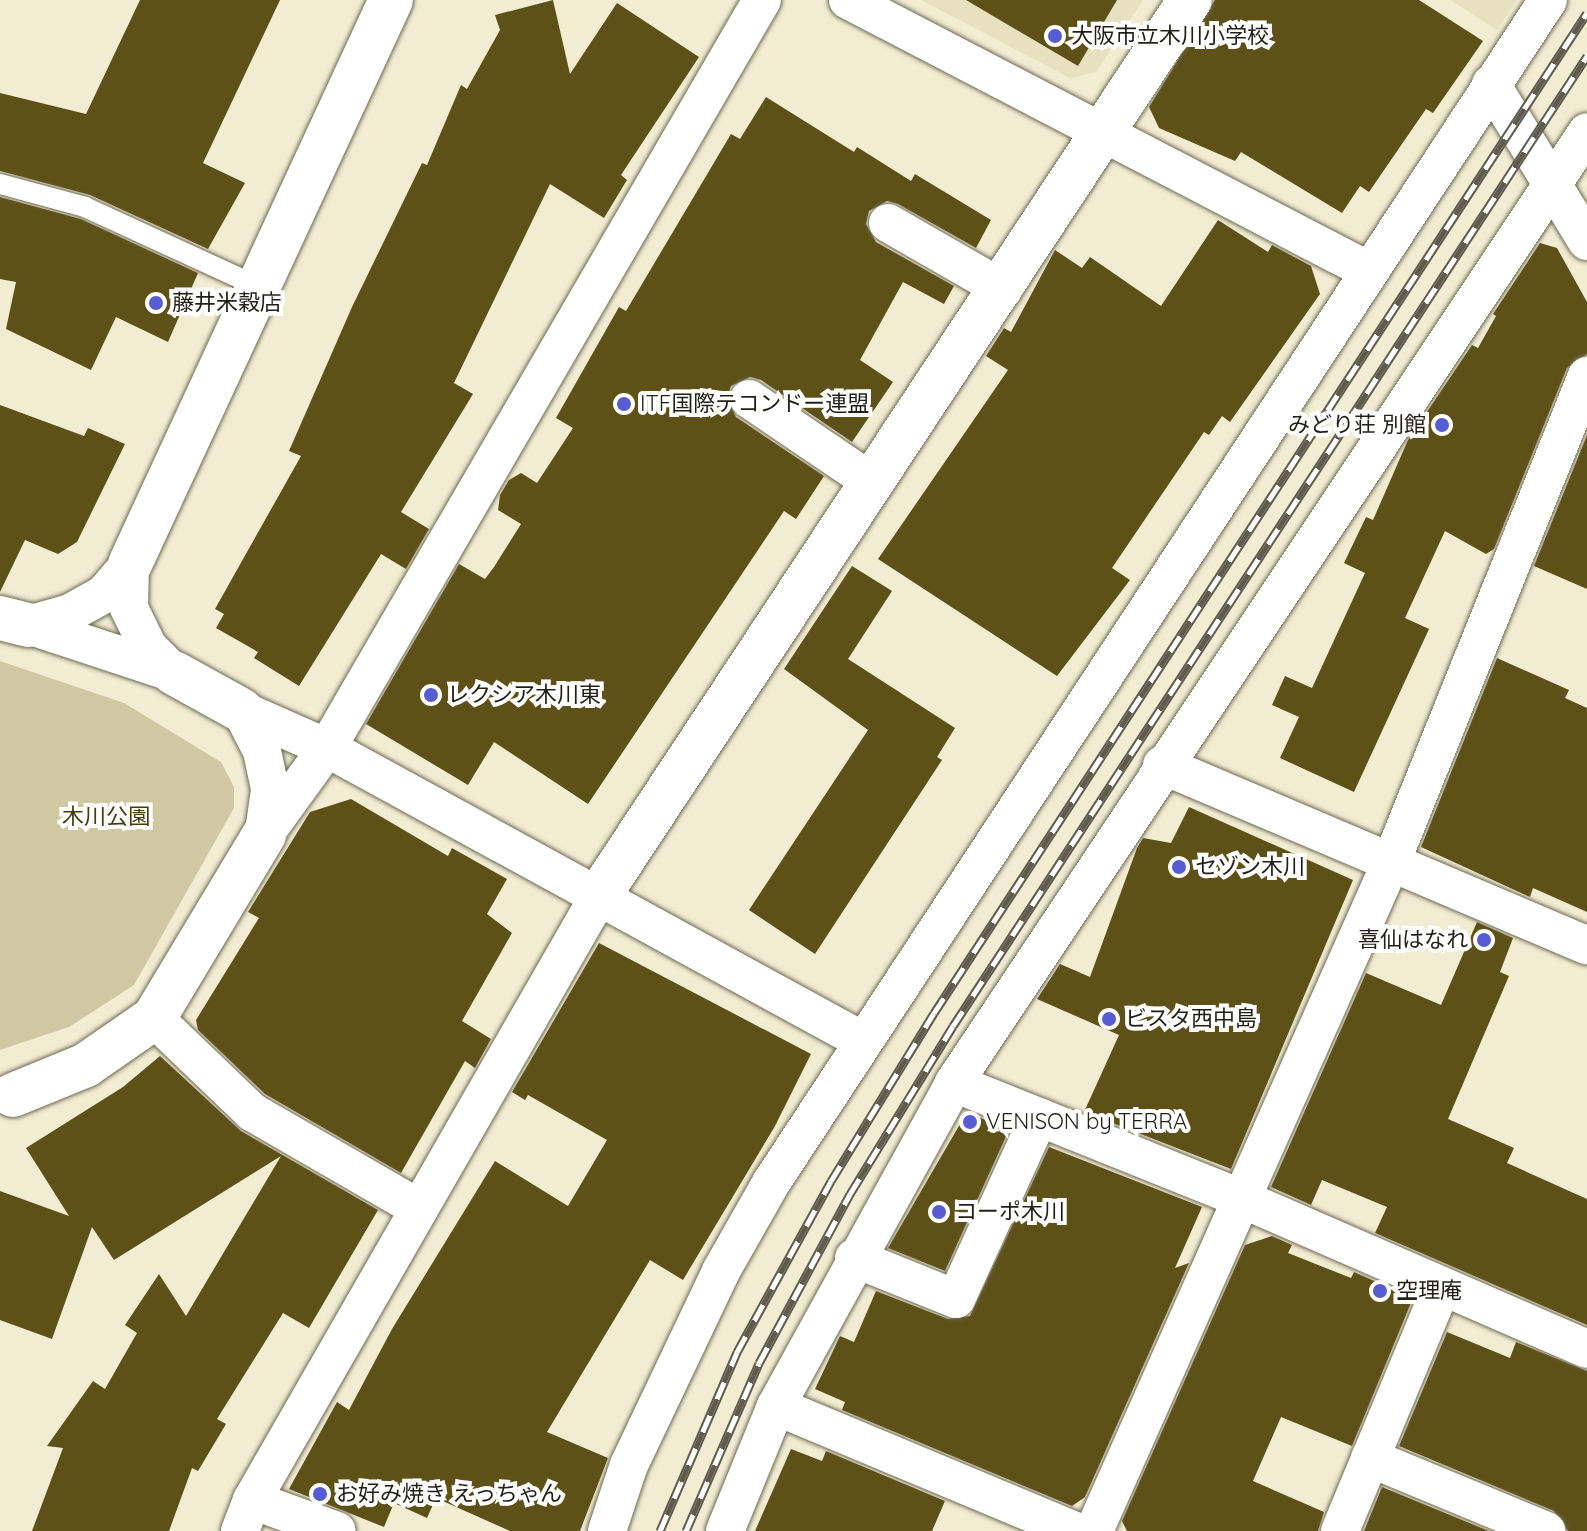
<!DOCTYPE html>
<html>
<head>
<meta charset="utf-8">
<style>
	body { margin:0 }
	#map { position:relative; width:1587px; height:1531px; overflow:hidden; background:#f2ecd3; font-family:Quicksand,"Noto Sans JP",sans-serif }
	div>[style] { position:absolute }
	.built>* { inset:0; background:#e8e1c0 }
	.green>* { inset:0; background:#d0c8a3 }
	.building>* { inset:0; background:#5d5117 }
	.roads { filter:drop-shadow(0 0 2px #6d6952) drop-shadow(0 0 2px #6d6952) }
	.lane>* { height:20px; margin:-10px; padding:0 10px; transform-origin:10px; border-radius:10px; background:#fff }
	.street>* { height:38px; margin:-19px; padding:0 19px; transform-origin:19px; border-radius:19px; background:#fff }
	.secondary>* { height:44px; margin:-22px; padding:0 22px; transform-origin:22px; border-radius:22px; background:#fff }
	.rail>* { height:9px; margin-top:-4.5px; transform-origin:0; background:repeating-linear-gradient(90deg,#fff 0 18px,#5f5b4e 0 36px); box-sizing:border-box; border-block:2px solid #5f5b4e }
	.dots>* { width:22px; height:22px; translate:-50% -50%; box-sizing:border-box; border:4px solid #fff; border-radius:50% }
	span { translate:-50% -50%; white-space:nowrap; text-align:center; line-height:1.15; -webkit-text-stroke:8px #fff; paint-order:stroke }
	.poi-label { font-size:22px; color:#201e15 }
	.left { translate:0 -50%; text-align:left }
	.right { translate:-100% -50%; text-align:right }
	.park-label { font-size:22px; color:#443b0c }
</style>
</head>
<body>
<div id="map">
	<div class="built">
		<i style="clip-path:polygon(921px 0,1143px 0,1096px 72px,1070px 78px)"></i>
		<i style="clip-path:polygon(1450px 0,1517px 0,1497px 30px)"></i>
	</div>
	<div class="green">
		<i style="clip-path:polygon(0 661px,124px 703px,221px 762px,234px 787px,234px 808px,134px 985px,69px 1027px,0 1050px)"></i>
	</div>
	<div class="building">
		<i style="clip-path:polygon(140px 0,280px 0,203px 163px,245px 183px,208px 249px,90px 195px,0 171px,0 93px,86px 114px)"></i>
		<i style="clip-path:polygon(553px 0,570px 74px,617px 3px,699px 57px,621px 175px,627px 180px,604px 218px,550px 184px,454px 383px,473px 394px,401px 512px,429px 529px,406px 569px,381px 554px,299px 686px,254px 658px,258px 652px,216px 628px,224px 614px,215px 609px,301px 456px,289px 451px,352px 307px,422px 163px,427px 165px,461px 85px,467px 89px,500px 30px,495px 15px)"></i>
		<i style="clip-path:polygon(966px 0,1117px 0,1078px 66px)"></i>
		<i style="clip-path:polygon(1215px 0,1419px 0,1483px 41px,1433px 113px,1426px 109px,1369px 192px,1360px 186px,1342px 213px,1241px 152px,1235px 161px,1159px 128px,1149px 107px)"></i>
		<i style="clip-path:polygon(766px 97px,854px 152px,857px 147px,911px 181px,915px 174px,991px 220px,976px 248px,898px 204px,887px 201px,869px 211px,866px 224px,876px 242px,954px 286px,944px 304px,903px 282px,860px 360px,893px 382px,852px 442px,761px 380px,750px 377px,731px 386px,727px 398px,736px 417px,824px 476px,796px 519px,784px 511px,588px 804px,494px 742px,468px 785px,366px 724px,459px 564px,485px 579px,494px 567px,521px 524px,498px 510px,500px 495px,509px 480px,521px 473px,537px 483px,573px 428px,556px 418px,619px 307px,626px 311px,731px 134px,740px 139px)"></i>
		<i style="clip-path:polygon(0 197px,81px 219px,198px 273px,168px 342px,116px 317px,91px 370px,6px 329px,16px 282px,0 279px)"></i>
		<i style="clip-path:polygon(1218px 220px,1268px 252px,1272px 245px,1311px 266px,1320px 294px,1230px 422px,1222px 416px,1209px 435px,1204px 432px,1112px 568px,1130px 580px,1057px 676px,878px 559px,1008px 370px,986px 356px,1004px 328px,1011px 332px,1055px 250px,1082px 268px,1090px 257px,1161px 306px)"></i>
		<i style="clip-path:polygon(1540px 243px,1557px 248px,1587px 302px,1587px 354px,1567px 368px,1494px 549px,1486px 554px,1445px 531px,1405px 618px,1429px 629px,1354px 792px,1280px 758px,1299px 717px,1272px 705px,1285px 676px,1312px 688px,1365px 573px,1344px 563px,1366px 517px,1373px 520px,1408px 440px,1472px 345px,1478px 348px,1496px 316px,1493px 314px)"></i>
		<i style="clip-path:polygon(0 405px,84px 436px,88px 428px,125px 444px,77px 542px,58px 554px,25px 540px,0 592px)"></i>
		<i style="clip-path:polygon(1587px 435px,1587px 589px,1534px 566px)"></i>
		<i style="clip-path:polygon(852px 566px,892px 591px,848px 659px,955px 728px,937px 757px,942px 760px,815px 954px,749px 910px,868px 730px,784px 669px)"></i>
		<i style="clip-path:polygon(1497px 658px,1569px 690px,1565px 698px,1587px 708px,1587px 912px,1533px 888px,1530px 897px,1421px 847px)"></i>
		<i style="clip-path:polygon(351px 799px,448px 856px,452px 848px,507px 879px,487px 914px,512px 933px,462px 1021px,491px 1039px,475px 1068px,465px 1061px,401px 1173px,265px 1094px,198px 1030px,196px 1020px,259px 918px,248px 912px,310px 812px)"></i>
		<i style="clip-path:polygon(1189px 807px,1353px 880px,1231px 1169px,1084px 1112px,1119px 1035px,1037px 999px,1060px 964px,1090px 977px,1137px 848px,1143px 838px,1171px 843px)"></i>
		<i style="clip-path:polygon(1477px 922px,1513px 938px,1500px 972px,1509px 976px,1448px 1119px,1514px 1148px,1507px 1163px,1587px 1199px,1587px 1325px,1375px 1233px,1387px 1207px,1322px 1180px,1311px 1205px,1271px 1187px,1366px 973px,1441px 1005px)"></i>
		<i style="clip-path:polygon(599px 943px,811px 1054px,775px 1126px,683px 1280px,650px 1260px,547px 1432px,608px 1458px,580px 1531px,510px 1531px,436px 1498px,427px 1518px,394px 1503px,384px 1527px,289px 1489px,337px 1402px,349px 1410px,392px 1329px,495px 1161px,568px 1206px,607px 1140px,528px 1095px,525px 1100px,512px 1092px)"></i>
		<i style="clip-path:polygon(160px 1056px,241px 1131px,378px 1210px,309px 1328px,283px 1313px,217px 1419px,226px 1424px,198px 1471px,192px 1468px,169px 1531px,32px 1531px,63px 1448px,47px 1446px,93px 1381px,105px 1389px,137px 1333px,125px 1325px,159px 1274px,186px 1316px,281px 1156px,114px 1260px,92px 1227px,52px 1339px,0 1320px,0 1191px,69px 1216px,26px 1148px,123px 1087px)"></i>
		<i style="clip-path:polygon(967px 1112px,1009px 1130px,945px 1271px,888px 1248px)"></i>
		<i style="clip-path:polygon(1049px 1147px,1202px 1207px,1175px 1268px,1189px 1263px,1085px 1497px,1072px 1506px,842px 1410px,845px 1402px,815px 1389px,840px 1336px,854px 1342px,876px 1291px,948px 1319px,970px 1316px)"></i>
		<i style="clip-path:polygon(1272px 1236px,1292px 1245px,1288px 1253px,1351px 1278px,1354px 1272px,1413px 1298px,1352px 1446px,1281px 1417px,1253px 1481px,1324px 1512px,1318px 1531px,1127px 1531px,1122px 1521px,1245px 1245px)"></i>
		<i style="clip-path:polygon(1447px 1332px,1510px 1358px,1516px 1342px,1587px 1371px,1587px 1531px,1568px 1531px,1554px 1511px,1399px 1446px)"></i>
		<i style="clip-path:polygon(791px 1449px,822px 1461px,826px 1451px,945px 1501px,932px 1531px,755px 1531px)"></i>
		<i style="clip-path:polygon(1382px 1487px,1489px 1531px,1364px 1531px)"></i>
	</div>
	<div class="roads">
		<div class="lane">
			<i style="left:0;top:184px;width:88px;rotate:15.1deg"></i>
			<i style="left:85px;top:207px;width:192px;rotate:24.7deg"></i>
		</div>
		<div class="street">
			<i style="left:848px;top:0;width:587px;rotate:27.48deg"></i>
			<i style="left:1491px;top:84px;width:184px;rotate:58.6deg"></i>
			<i style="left:888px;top:223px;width:133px;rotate:29.9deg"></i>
			<i style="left:749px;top:399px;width:150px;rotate:34.1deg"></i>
			<i style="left:130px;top:564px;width:44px;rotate:91.3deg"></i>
			<i style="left:129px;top:608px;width:43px;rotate:64deg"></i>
			<i style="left:148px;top:647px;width:37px;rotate:45deg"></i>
			<i style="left:28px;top:625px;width:154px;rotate:18.2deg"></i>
			<i style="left:28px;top:625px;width:44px;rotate:-15.9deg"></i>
			<i style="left:70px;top:613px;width:39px;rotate:-29deg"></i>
			<i style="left:104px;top:594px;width:40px;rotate:-49deg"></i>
			<i style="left:241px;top:710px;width:94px;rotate:23.8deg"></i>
			<i style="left:327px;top:748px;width:609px;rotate:28.67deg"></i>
			<i style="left:241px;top:710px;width:46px;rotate:62.9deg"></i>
			<i style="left:262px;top:751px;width:40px;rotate:78deg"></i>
			<i style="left:270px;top:790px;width:42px;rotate:98.1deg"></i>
			<i style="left:1162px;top:765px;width:462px;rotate:23deg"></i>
			<i style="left:264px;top:835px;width:107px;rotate:-54.1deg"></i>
			<i style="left:327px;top:748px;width:865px;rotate:-59.82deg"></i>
			<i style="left:154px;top:1018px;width:136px;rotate:43.8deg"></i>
			<i style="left:252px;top:1112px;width:192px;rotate:30deg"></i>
			<i style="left:954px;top:1083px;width:310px;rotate:21.9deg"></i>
			<i style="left:1242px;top:1199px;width:376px;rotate:23.5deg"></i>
			<i style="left:854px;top:1258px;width:110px;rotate:21.9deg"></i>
			<i style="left:956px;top:1299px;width:200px;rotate:-65.5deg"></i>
			<i style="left:776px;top:1406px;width:324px;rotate:22.7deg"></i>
			<i style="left:1370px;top:1458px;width:191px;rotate:22.5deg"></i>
			<i style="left:252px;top:1500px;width:90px;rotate:20deg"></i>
			<i style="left:240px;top:1531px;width:33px;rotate:-69deg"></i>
			<i style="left:252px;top:1500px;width:699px;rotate:-60.13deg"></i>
			<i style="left:607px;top:1531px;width:70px;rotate:-71.6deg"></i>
			<i style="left:629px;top:1465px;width:215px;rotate:-64.6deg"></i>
			<i style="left:721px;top:1271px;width:101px;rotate:-60.4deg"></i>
			<i style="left:771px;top:1183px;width:1415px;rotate:-56.7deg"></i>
			<i style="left:725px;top:1531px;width:135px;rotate:-67.8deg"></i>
			<i style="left:776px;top:1406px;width:369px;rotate:-61.1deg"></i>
			<i style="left:954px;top:1083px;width:1142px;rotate:-56.35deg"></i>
			<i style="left:1094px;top:1531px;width:734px;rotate:-66.05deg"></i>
			<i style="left:1392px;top:860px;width:522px;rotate:-68.06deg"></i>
			<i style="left:1340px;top:1531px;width:265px;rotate:-67.4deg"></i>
		</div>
		<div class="secondary">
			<i style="left:130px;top:564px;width:621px;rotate:-65.17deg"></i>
			<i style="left:0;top:618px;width:29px;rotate:14deg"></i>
			<i style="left:174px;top:673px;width:77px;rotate:28.9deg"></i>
			<i style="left:600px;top:894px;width:1071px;rotate:-56.58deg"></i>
			<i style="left:13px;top:1095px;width:79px;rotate:-22.3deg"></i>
			<i style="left:86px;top:1065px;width:83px;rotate:-34.7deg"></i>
			<i style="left:154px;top:1018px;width:214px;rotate:-59deg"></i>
		</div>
	</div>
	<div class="rail">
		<i style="left:660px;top:1531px;width:195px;rotate:-66.7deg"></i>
		<i style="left:737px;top:1352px;width:195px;rotate:-61.2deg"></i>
		<i style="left:831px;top:1181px;width:197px;rotate:-58.5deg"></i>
		<i style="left:934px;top:1013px;width:1194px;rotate:-56.86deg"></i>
		<i style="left:686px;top:1531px;width:183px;rotate:-66.5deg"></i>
		<i style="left:759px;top:1363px;width:192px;rotate:-61.7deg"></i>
		<i style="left:850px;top:1194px;width:197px;rotate:-58.5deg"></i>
		<i style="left:953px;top:1026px;width:1159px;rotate:-56.83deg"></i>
	</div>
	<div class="dots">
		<i style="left:1055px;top:36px;background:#585cd3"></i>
		<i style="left:156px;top:303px;background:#585cd3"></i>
		<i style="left:624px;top:404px;background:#585cd3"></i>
		<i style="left:1442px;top:425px;background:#585cd3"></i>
		<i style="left:431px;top:695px;background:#585cd3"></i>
		<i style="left:1179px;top:867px;background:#585cd3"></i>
		<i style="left:1484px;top:940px;background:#585cd3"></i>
		<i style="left:1109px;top:1019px;background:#585cd3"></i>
		<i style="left:970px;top:1122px;background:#585cd3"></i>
		<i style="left:939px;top:1212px;background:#585cd3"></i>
		<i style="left:1380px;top:1291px;background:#585cd3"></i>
		<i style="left:320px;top:1494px;background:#585cd3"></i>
	</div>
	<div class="poi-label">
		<span class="left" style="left:1071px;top:36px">大阪市立木川小学校</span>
		<span class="left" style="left:172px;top:303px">藤井米穀店</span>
		<span class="left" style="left:640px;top:404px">ITF国際テコンドー連盟</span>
		<span class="right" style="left:1426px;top:425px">みどり荘 別館</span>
		<span class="left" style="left:447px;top:695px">レクシア木川東</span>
		<span class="left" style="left:1195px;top:867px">セゾン木川</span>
		<span class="right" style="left:1468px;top:940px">喜仙はなれ</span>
		<span class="left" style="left:1125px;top:1019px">ビスタ西中島</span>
		<span class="left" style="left:986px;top:1122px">VENISON by TERRA</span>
		<span class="left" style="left:955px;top:1212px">コーポ木川</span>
		<span class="left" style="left:1396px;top:1291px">空理庵</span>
		<span class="left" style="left:336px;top:1494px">お好み焼き えっちゃん</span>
	</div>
	<div class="park-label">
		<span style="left:106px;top:817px">木川公園</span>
	</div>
</div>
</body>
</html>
